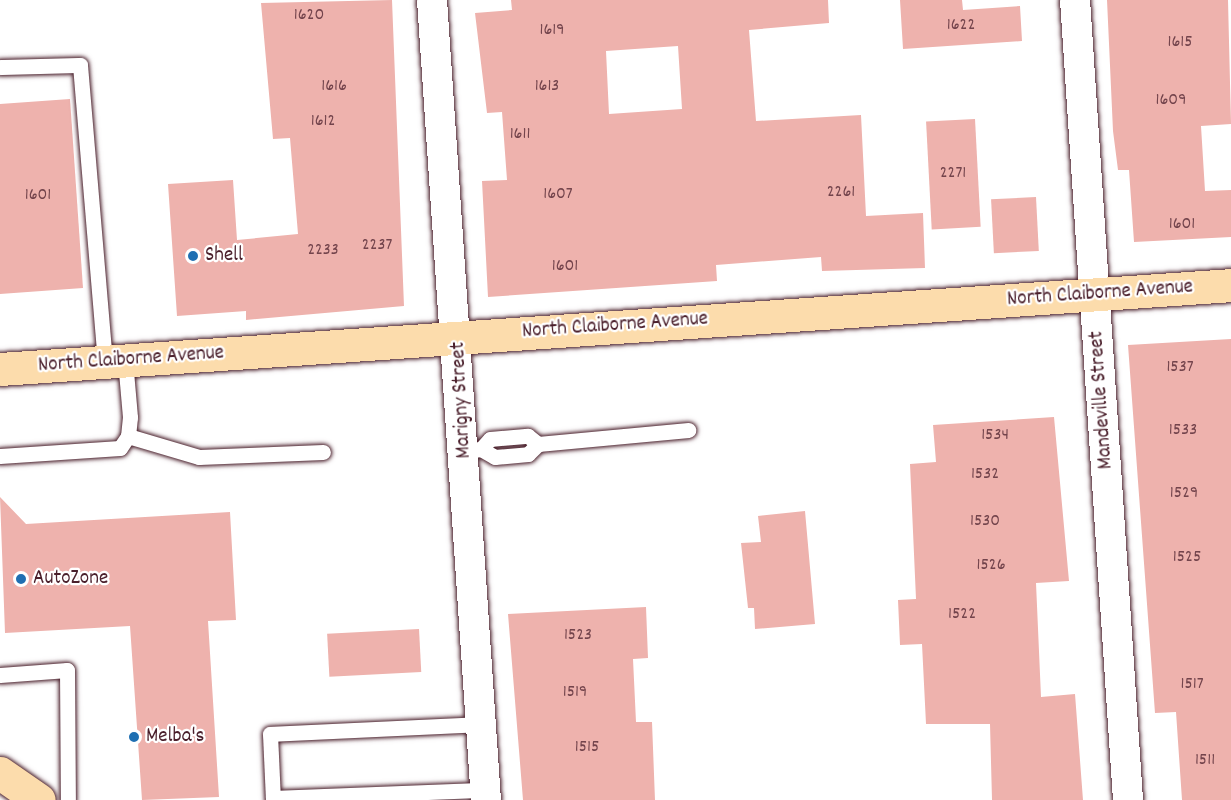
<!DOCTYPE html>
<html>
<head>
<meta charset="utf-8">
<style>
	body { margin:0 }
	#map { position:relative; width:1231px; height:800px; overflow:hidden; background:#fff; font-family:Dekko,sans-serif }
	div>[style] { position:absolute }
	.building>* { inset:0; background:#eeb2ad; transform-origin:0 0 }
	.roads { filter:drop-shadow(0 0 2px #4a1f2b) drop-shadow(0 0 2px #4a1f2b) }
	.lane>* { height:15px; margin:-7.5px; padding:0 7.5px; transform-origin:7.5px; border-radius:7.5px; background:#fff }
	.street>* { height:30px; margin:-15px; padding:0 15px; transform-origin:15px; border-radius:15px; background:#fff }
	.primary>* { height:33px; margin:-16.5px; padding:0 16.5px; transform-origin:16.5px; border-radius:16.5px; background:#fcdcac }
	.dots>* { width:16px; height:16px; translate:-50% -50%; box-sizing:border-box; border:3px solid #fff; border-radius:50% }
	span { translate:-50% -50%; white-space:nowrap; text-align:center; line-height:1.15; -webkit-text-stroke:4.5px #fff; paint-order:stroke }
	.number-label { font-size:18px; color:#73444c }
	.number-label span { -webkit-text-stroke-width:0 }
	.poi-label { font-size:21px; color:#4a1f2b }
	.left { translate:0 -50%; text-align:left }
	.street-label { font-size:21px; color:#4a1f2b }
</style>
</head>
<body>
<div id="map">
	<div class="building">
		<i style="clip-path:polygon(392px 0,404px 306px,246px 320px,246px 311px,177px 316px,168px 184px,233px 180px,237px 240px,298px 234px,290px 138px,273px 139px,261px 3px)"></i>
		<i style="clip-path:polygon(evenodd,511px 0,828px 0,829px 23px,749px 30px,756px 121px,861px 115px,866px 216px,923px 213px,925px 268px,822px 271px,821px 257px,716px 265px,717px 281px,488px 297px,482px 181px,507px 180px,502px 112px,487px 113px,475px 13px,512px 10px,511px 0,678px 46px,682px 109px,609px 114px,606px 51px,678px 46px)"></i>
		<i style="clip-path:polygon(900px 0,962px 0,963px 10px,1020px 6px,1022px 41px,903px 49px)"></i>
		<i style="clip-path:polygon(1107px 0,1228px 0,1231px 124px,1201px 126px,1205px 191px,1231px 190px,1231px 237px,1134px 242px,1129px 170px,1118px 170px,1113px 131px)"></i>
		<i style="clip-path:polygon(70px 99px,83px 288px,0 294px,0 104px)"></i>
		<i style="left:975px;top:119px;width:108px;height:49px;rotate:87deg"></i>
		<i style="left:1036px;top:197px;width:54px;height:45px;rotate:87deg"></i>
		<i style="clip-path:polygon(1231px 339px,1231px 800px,1182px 800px,1176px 712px,1155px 713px,1128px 345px)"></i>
		<i style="clip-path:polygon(1054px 417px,1069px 581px,1036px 583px,1041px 697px,1075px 694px,1083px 800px,992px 800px,990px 724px,926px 724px,922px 644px,900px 645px,898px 600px,916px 599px,910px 464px,936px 462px,933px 425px)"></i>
		<i style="clip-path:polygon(0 497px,26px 524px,230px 512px,236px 620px,208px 621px,219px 797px,142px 800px,130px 626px,5px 633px)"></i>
		<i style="clip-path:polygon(805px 511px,815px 624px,755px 629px,754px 608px,748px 608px,741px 543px,761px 542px,758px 516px)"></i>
		<i style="clip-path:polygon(646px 607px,648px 658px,633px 659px,636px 722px,652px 722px,655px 800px,523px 800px,508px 614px)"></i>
		<i style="left:419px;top:629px;width:43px;height:92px;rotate:87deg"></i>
	</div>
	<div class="roads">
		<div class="lane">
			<i style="left:0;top:67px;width:80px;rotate:-1.4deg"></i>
			<i style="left:80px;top:65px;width:297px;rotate:85.2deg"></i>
			<i style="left:128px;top:436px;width:74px;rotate:16.5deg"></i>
			<i style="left:199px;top:457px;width:124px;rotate:-2.3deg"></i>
			<i style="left:481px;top:449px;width:13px;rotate:-48deg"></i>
			<i style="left:490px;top:439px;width:38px;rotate:-5deg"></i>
			<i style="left:528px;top:436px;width:13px;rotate:39deg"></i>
			<i style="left:465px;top:451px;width:16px;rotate:-7deg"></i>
			<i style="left:481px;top:449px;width:16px;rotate:30deg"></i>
			<i style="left:495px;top:457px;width:33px;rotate:-5deg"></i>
			<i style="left:528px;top:454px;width:14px;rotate:-45deg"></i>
			<i style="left:538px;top:444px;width:151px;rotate:-5.3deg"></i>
			<i style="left:0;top:456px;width:120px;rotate:-3.8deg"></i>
			<i style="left:120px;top:448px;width:14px;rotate:-56deg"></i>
			<i style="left:128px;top:436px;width:19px;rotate:-84deg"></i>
			<i style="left:130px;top:417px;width:57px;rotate:-95deg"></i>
			<i style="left:0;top:675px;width:67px;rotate:-4.3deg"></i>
			<i style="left:67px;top:670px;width:130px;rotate:89.6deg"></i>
			<i style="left:273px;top:798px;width:212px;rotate:-2.2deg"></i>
			<i style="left:273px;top:800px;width:66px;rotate:-92.6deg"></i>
			<i style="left:270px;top:734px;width:211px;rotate:-2.7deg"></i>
		</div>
		<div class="street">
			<i style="left:432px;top:0;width:802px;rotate:86.14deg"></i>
			<i style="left:1075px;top:0;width:802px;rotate:86.21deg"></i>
		</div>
		<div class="primary">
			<i style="left:0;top:369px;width:1234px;rotate:-3.9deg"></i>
			<i style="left:0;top:773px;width:47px;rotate:34.7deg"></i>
		</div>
	</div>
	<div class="dots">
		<i style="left:193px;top:256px;background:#1f6fb2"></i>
		<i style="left:21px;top:579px;background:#1f6fb2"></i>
		<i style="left:134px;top:737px;background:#1f6fb2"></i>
	</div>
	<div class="number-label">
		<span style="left:309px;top:16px">1620</span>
		<span style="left:961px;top:26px">1622</span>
		<span style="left:552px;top:31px">1619</span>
		<span style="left:1180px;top:43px">1615</span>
		<span style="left:334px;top:87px">1616</span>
		<span style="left:547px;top:87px">1613</span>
		<span style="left:1171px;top:101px">1609</span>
		<span style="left:323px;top:122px">1612</span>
		<span style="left:520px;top:135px">1611</span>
		<span style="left:953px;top:174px">2271</span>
		<span style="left:841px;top:193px">2261</span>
		<span style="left:558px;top:195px">1607</span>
		<span style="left:38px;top:196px">1601</span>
		<span style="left:1182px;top:225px">1601</span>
		<span style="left:377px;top:246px">2237</span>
		<span style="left:323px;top:251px">2233</span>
		<span style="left:565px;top:267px">1601</span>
		<span style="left:1180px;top:368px">1537</span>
		<span style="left:1183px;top:431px">1533</span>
		<span style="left:995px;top:436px">1534</span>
		<span style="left:985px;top:475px">1532</span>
		<span style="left:1184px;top:494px">1529</span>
		<span style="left:985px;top:522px">1530</span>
		<span style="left:1187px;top:558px">1525</span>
		<span style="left:991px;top:566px">1526</span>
		<span style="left:962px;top:615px">1522</span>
		<span style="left:578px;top:636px">1523</span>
		<span style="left:1192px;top:685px">1517</span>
		<span style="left:575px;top:693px">1519</span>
		<span style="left:587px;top:748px">1515</span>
		<span style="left:1205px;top:761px">1511</span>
	</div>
	<div class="poi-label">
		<span class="left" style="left:205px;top:256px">Shell</span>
		<span class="left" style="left:33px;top:579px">AutoZone</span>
		<span class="left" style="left:146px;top:737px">Melba's</span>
	</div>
	<div class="street-label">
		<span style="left:1100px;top:294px;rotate:-4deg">North Claiborne Avenue</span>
		<span style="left:615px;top:326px;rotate:-4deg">North Claiborne Avenue</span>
		<span style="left:131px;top:360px;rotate:-4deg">North Claiborne Avenue</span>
		<span style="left:462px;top:400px;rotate:-93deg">Marigny Street</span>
		<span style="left:1102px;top:400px;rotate:-94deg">Mandeville Street</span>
	</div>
</div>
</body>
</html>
